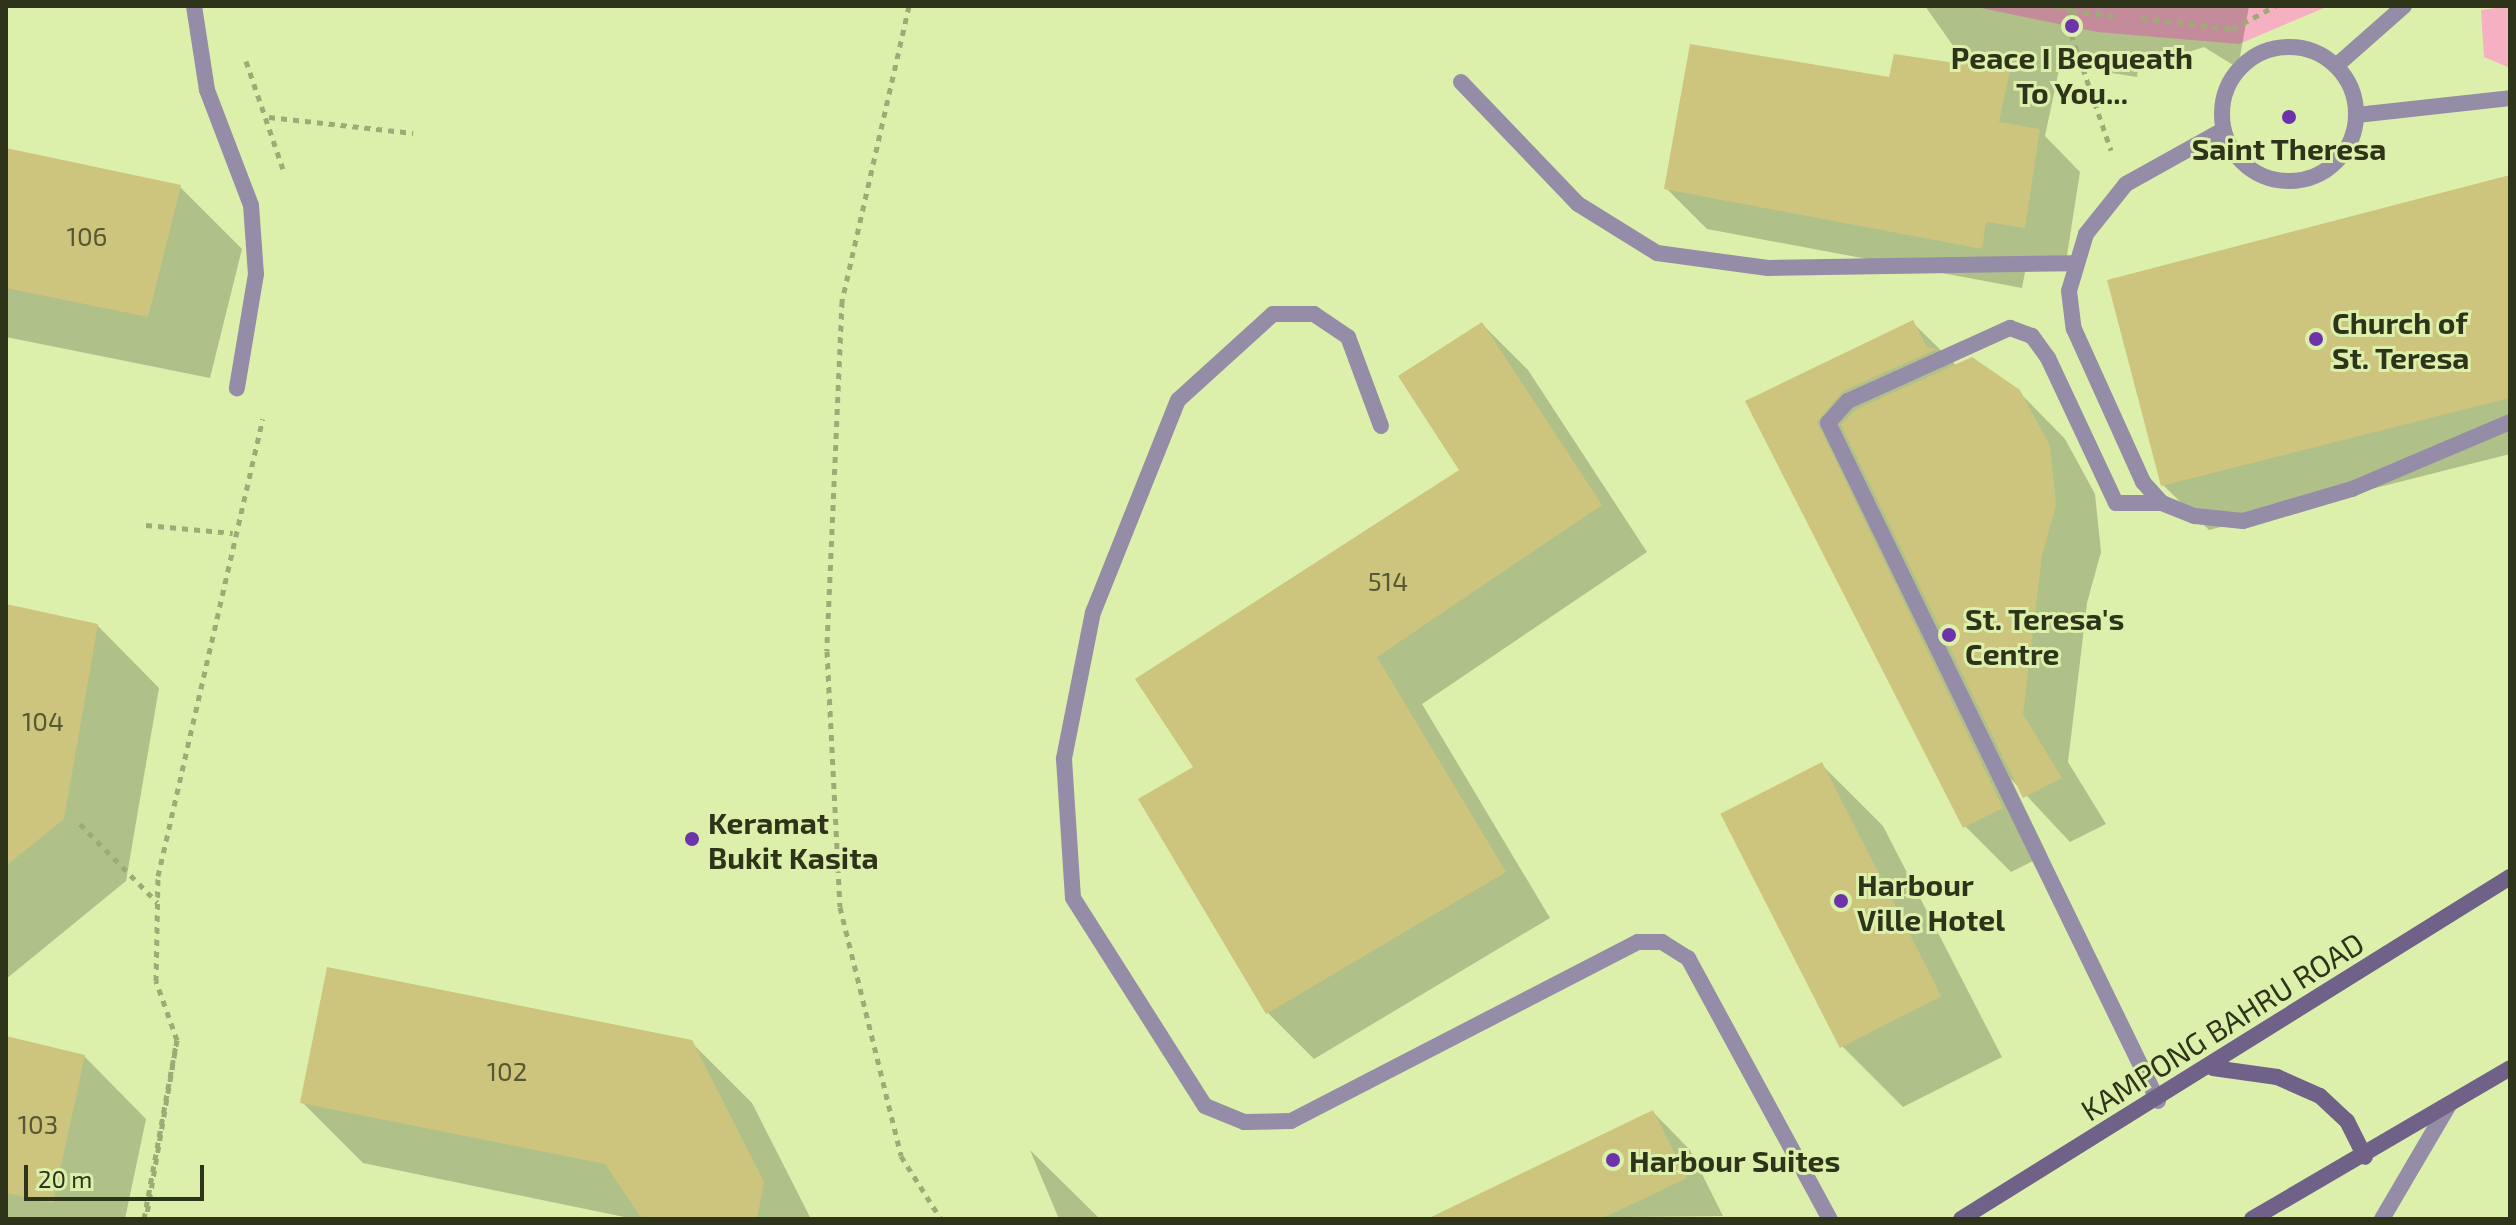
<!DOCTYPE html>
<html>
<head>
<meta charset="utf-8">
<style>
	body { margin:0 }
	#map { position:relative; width:2516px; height:1225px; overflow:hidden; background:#dcf0ac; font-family:"Exo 2",sans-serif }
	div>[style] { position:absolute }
	.green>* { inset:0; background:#f5b0c2 }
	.shadow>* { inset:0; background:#0003 }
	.building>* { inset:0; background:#cdc47e; transform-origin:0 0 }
	.path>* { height:5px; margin-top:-2.5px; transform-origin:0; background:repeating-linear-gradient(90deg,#9dac77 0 6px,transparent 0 12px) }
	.service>* { height:16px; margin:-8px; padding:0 8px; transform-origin:8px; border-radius:8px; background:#958ca7 }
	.service>.ring { margin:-8px; padding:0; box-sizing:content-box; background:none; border:16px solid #958ca7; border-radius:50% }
	.minor>* { height:16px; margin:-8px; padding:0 8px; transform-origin:8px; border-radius:8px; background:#958ca7 }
	.secondary>* { height:16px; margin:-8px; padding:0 8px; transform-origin:8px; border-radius:8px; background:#6f6187 }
	.dots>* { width:22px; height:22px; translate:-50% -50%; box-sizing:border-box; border:4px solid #dcf0ac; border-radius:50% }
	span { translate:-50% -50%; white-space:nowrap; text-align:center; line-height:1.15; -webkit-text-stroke:6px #dcf0ac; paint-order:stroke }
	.number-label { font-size:26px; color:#555832 }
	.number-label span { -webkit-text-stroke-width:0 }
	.poi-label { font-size:30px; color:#2d3419; font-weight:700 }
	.left { translate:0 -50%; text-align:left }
	.street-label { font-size:30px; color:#2d3419 }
	.frame { position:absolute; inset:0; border:8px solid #2d3419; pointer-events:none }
	.scale { position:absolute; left:24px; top:1165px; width:180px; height:36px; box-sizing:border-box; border:4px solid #2d3419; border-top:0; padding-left:10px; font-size:24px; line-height:28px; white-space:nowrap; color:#2d3419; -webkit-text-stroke:6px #dcf0ac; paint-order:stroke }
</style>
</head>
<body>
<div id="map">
	<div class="green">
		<i style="clip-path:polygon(1972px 6px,2324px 6px,2324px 8px,2239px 44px,2097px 32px)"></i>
		<i style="clip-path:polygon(2510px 6px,2510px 68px,2484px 57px,2481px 10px)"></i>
	</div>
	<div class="shadow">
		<i style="clip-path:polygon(1925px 6px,2249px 6px,2238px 68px,2204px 47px,2138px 69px,2137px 77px,2060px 65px,2045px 136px,2080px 172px,2065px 268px,2027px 262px,2022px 288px,1707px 229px,1666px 188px,1891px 79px,1968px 67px)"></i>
		<i style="clip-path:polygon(6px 150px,180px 187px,242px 249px,210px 378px,6px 337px)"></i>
		<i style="clip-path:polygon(2510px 177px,2510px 454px,2209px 530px,2163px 485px)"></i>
		<i style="clip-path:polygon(1912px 322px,1957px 366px,2019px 392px,2065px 439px,2095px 494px,2101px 552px,2087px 603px,2068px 762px,2106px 824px,2070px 842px,2011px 779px,2047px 854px,2011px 872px,1965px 826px,1748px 402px)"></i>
		<i style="clip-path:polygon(1482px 324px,1528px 370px,1647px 552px,1422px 704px,1550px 918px,1314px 1059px,1268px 1013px,1141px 800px,1195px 768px,1462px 471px)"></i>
		<i style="clip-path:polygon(6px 606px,97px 625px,159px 688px,126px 881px,6px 979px)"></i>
		<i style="clip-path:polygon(1822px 765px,1883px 826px,2002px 1057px,1903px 1107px,1842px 1046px)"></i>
		<i style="clip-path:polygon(6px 1038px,84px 1056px,146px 1119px,125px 1219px,6px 1219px)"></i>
		<i style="clip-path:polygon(691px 1042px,752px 1103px,811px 1219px,634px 1219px,363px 1163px,302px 1102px)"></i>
		<i style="clip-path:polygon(1653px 1112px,1690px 1150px,1723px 1216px,1432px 1219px)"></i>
		<i style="clip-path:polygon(1030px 1150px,1100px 1219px,1059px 1219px)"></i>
	</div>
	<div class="building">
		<i style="clip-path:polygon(1690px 44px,1889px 77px,1894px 54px,2010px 71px,1999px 122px,2040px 129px,2025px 228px,1986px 222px,1982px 249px,1664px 189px)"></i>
		<i style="clip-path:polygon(6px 148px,181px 185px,148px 317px,6px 288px)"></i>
		<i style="clip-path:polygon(2510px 175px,2510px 398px,2161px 486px,2107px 280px)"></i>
		<i style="clip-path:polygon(1913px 320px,1927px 347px,1937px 349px,1843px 391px,1817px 422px,2003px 808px,1963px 828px,1745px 401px)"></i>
		<i style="clip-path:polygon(1482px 322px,1602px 505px,1377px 657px,1506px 872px,1266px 1014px,1138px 799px,1193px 767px,1135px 679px,1459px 470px,1398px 376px)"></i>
		<i style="clip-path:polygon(1972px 357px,2020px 390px,2050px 446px,2056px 505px,2042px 556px,2023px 714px,2062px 778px,2023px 798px,1841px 425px,1855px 410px)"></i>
		<i style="clip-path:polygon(6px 604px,98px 624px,64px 819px,6px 866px)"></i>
		<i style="left:1822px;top:762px;width:263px;height:114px;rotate:63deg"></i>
		<i style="clip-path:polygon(327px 967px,692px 1040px,764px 1182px,757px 1219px,642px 1219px,605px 1164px,300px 1103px)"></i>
		<i style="clip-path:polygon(6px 1036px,85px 1055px,53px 1203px,6px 1193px)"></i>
		<i style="clip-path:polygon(1653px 1110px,1687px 1178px,1601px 1219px,1427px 1219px)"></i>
	</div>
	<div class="path">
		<i style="left:909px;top:6px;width:303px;rotate:102.8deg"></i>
		<i style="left:842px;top:301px;width:350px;rotate:92.5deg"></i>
		<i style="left:827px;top:651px;width:256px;rotate:87.1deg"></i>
		<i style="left:840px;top:907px;width:256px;rotate:76.2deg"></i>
		<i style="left:901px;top:1156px;width:75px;rotate:57.6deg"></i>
		<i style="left:2055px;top:6px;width:18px;rotate:16deg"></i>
		<i style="left:2141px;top:18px;width:92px;rotate:6.9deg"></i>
		<i style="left:2232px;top:29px;width:49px;rotate:-28.1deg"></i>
		<i style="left:2072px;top:19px;width:8px;rotate:-90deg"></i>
		<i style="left:2072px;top:11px;width:46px;rotate:6.2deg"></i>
		<i style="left:2071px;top:34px;width:123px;rotate:71deg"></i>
		<i style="left:246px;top:61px;width:114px;rotate:71.1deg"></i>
		<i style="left:269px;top:117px;width:145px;rotate:6.3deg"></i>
		<i style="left:146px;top:525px;width:87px;rotate:5.3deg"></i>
		<i style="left:80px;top:824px;width:110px;rotate:45.4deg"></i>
		<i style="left:177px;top:1040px;width:63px;rotate:-109.6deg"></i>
		<i style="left:156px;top:981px;width:105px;rotate:-88.9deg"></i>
		<i style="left:158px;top:876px;width:469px;rotate:-77.1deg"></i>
		<i style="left:144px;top:1219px;width:182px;rotate:-79.6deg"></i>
		<i style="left:177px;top:1040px;width:182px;rotate:99.8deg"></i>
		<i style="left:283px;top:1219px;width:37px"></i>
	</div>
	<div class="service">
		<i class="ring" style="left:2222px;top:47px;width:118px;height:118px"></i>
		<i style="left:2336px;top:66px;width:91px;rotate:-41.4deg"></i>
		<i style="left:1461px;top:82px;width:169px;rotate:46.2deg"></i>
		<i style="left:1578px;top:204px;width:93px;rotate:31.8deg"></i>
		<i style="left:1657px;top:253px;width:112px;rotate:7.7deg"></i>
		<i style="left:1768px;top:268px;width:306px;rotate:-0.9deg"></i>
		<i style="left:2357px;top:115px;width:154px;rotate:-6.3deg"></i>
		<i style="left:2223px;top:130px;width:111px;rotate:150.9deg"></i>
		<i style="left:2126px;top:184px;width:64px;rotate:128.7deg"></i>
		<i style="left:2086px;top:234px;width:59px;rotate:106.6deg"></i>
		<i style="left:2069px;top:291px;width:38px;rotate:83deg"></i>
		<i style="left:2074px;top:329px;width:168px;rotate:65.7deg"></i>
		<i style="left:2143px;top:482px;width:28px;rotate:48deg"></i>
		<i style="left:2162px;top:503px;width:35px;rotate:22deg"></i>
		<i style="left:2195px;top:516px;width:48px;rotate:5.9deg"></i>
		<i style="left:2243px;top:521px;width:114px;rotate:-16.4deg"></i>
		<i style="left:2352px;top:489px;width:172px;rotate:-23deg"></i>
		<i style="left:1381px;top:426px;width:95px;rotate:-110.3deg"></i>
		<i style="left:1348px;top:337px;width:41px;rotate:-145.9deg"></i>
		<i style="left:1314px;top:314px;width:41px;rotate:180deg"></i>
		<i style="left:1273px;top:314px;width:128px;rotate:137.8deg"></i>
		<i style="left:1178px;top:400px;width:228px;rotate:111.8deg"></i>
		<i style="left:1093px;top:612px;width:150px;rotate:101.2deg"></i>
		<i style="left:1064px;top:759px;width:139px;rotate:86.3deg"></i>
		<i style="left:1073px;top:898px;width:246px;rotate:57.6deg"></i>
		<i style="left:1205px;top:1106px;width:42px;rotate:22.3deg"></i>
		<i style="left:1244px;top:1122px;width:47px;rotate:-1.2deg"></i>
		<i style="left:1291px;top:1121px;width:390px;rotate:-27.3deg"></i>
		<i style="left:1638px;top:942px;width:24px"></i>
		<i style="left:1662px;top:942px;width:31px;rotate:32deg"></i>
		<i style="left:1688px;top:958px;width:297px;rotate:61.5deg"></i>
		<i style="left:2158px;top:1101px;width:754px;rotate:-115.95deg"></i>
		<i style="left:1828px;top:423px;width:30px;rotate:-48deg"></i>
		<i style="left:1848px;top:401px;width:178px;rotate:-24.3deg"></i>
		<i style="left:2010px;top:328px;width:23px;rotate:20deg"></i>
		<i style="left:2032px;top:336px;width:27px;rotate:54deg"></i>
		<i style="left:2048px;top:358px;width:160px;rotate:64.9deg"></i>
		<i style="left:2116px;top:503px;width:46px"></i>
		<i style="left:2382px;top:1219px;width:132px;rotate:-59.6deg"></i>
	</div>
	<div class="minor">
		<i style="left:194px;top:6px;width:85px;rotate:81.2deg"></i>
		<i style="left:207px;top:90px;width:123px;rotate:69.1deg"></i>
		<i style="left:251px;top:205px;width:69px;rotate:85.9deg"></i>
		<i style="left:256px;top:274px;width:116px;rotate:99.5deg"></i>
	</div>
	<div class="secondary">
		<i style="left:2213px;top:1068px;width:65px;rotate:8deg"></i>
		<i style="left:2277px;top:1077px;width:47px;rotate:23.8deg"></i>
		<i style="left:2320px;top:1096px;width:37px;rotate:43deg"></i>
		<i style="left:2347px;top:1121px;width:40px;rotate:63.4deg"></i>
		<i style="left:1961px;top:1219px;width:647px;rotate:-31.92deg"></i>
		<i style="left:2252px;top:1219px;width:299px;rotate:-30.3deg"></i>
	</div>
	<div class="dots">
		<i style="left:2072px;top:26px;background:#6c33aa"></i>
		<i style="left:2289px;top:117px;background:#6c33aa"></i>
		<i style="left:2316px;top:339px;background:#6c33aa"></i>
		<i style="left:1949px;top:635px;background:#6c33aa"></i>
		<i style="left:692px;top:839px;background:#6c33aa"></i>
		<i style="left:1841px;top:901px;background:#6c33aa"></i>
		<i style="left:1613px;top:1160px;background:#6c33aa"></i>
	</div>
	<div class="number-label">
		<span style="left:87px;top:236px">106</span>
		<span style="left:1388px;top:581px">514</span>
		<span style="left:43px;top:721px">104</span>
		<span style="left:507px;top:1071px">102</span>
		<span style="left:38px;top:1124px">103</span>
	</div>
	<div class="poi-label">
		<span style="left:2072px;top:74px">Peace I Bequeath<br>To You...</span>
		<span style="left:2289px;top:148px">Saint Theresa</span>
		<span class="left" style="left:2332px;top:339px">Church of<br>St. Teresa</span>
		<span class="left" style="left:1965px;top:635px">St. Teresa's<br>Centre</span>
		<span class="left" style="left:708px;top:839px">Keramat<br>Bukit Kasita</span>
		<span class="left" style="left:1857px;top:901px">Harbour<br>Ville Hotel</span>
		<span class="left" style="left:1629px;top:1160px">Harbour Suites</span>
	</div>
	<div class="street-label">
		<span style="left:2222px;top:1026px;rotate:-32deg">KAMPONG BAHRU ROAD</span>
	</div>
	<div class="frame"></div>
	<div class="scale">20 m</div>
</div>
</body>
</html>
